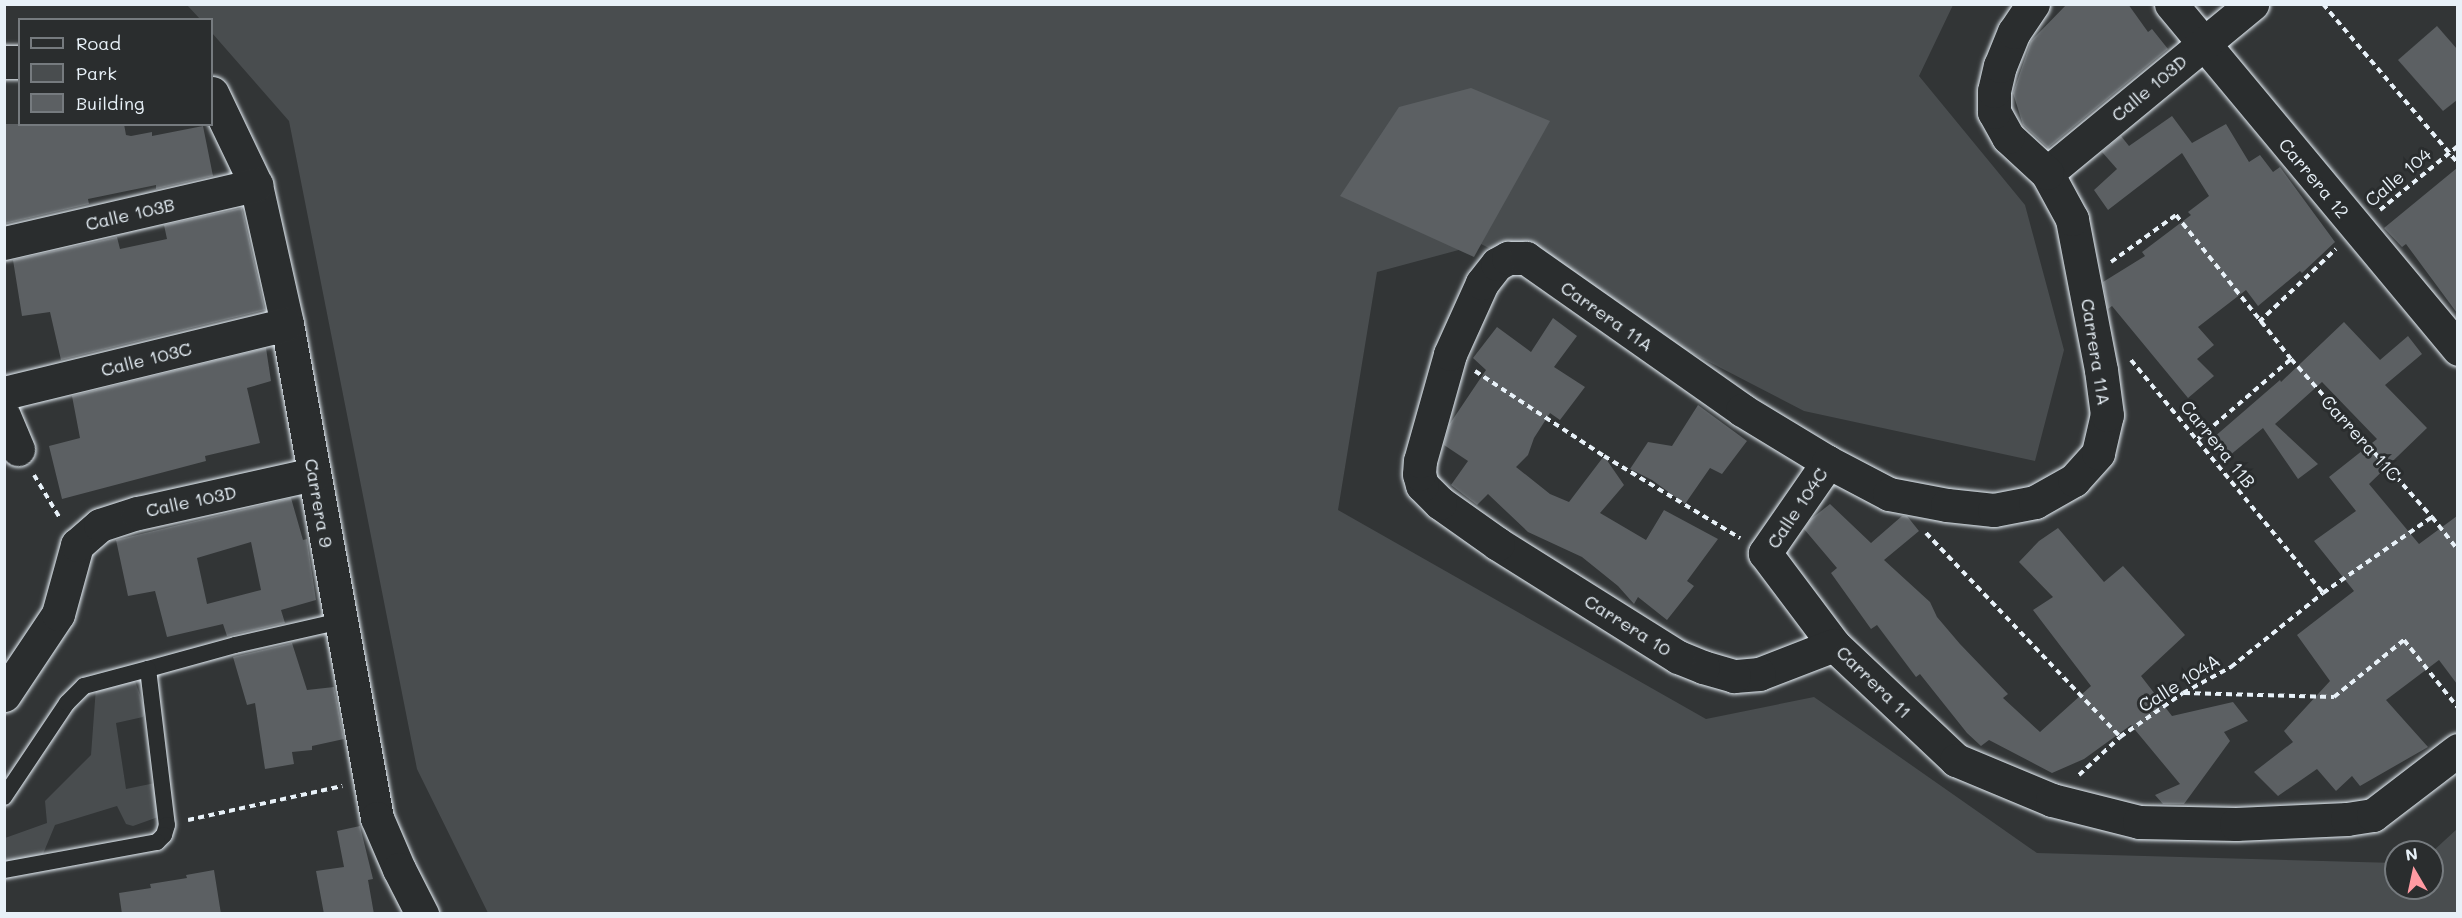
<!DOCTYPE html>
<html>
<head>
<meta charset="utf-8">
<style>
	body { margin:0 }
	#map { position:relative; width:2462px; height:918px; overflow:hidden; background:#323536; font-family:Mali,sans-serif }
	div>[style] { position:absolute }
	.green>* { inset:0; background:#494d4f }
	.building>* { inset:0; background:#5c6063 }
	.path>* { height:4px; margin-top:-2px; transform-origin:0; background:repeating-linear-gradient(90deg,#e8f1f8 0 6px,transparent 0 10.5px) }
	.roads { filter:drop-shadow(0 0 2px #e8f1f8) drop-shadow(0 0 2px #e8f1f8) }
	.lane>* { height:16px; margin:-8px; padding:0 8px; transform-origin:8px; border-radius:8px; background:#2a2d2e }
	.street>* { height:33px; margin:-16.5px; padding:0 16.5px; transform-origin:16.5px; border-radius:16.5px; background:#2a2d2e }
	span { translate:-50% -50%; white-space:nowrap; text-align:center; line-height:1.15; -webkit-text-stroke:6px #2a2d2e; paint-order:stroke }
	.street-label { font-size:18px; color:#e8f1f8 }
	.frame { position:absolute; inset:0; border:6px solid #e8f1f8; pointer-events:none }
	.legend { position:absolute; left:18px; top:18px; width:195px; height:108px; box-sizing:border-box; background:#2a2d2e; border:2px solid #767b7f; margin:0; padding:8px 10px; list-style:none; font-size:18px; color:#e8f1f8 }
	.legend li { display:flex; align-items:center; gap:12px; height:30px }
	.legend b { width:30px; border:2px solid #767b7f }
	.north { position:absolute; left:2384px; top:840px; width:60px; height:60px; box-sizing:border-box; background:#2a2d2e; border:2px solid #767b7f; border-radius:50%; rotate:351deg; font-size:16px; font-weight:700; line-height:24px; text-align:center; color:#e8f1f8 }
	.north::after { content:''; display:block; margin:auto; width:21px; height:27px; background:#ff9aa2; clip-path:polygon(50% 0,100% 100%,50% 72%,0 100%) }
</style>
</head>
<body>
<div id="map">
	<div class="green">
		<i style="clip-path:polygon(187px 5px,1953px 5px,1919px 76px,2025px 205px,2064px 350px,2035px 461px,1804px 411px,1481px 244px,1377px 272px,1338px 510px,1706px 719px,1814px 697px,2037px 853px,2396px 863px,2396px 888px,2432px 888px,2432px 852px,2457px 829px,2457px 913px,488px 913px,417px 769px,289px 121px,212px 33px,212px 20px,200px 19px)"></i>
		<i style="clip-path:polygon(135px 681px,146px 712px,143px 717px,116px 723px,126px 789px,155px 783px,161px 816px,133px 826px,126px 824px,117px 806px,55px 825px,43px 854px,5px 863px,5px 838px,47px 823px,45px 801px,91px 755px,96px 687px)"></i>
	</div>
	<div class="building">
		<i style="clip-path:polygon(2067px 4px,2128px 4px,2148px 32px,2152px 29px,2168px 49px,2048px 148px,2023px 125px,2013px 93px,2031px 41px)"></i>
		<i style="clip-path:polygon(2437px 26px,2457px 49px,2457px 100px,2443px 111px,2398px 60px)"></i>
		<i style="clip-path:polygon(1471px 88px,1550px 121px,1474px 257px,1340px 196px,1399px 107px)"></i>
		<i style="clip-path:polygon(2172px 116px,2192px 143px,2226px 124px,2249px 162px,2260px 155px,2273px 172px,2280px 167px,2335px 242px,2302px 273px,2300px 271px,2258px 306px,2246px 290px,2198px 327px,2214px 345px,2197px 359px,2214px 376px,2188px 398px,2112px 306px,2108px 309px,2103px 282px,2145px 256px,2142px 252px,2191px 215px,2188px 212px,2209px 196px,2182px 153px,2108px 210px,2094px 190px,2117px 169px,2102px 152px,2121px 136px,2129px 146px)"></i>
		<i style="clip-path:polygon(4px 124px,124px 124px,126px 135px,131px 136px,152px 132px,152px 136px,203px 126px,213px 176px,156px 189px,156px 185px,88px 199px,89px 204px,4px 224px)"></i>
		<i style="clip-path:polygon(2457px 168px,2457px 313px,2406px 244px,2402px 247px,2384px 228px)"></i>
		<i style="clip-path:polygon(242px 208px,265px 310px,61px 360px,50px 312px,22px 316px,13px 260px,117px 237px,120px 249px,167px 239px,164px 225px)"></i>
		<i style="clip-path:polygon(1553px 318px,1577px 336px,1554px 367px,1585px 387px,1560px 420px,1550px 413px,1534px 438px,1528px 455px,1516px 467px,1550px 494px,1569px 502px,1604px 456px,1624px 485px,1600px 513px,1646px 540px,1664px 510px,1718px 539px,1687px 581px,1694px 586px,1667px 620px,1638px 597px,1634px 604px,1618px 586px,1582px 557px,1528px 532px,1488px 494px,1477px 505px,1451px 485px,1468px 461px,1444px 445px,1449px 425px,1486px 370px,1473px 358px,1497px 327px,1531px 352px)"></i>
		<i style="clip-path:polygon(2344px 322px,2380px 360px,2408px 336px,2422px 354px,2385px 385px,2427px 428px,2369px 484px,2419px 544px,2457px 516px,2457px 684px,2439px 660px,2386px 700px,2428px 747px,2360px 786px,2352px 776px,2336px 791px,2317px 769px,2278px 796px,2254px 772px,2293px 742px,2284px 731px,2330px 681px,2297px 635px,2354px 591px,2314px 541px,2356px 511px,2329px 477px,2377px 439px,2322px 382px,2275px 424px,2318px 464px,2298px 479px,2263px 428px,2229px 456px,2213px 438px,2280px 380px,2281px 382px)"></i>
		<i style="clip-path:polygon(266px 348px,271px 381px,247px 388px,260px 443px,205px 456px,206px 461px,62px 499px,49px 446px,80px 438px,72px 396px)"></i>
		<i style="clip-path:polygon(1698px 405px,1747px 441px,1722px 474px,1710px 468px,1685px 504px,1652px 480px,1630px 469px,1648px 442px,1672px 446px)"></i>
		<i style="clip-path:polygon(evenodd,291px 498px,303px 540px,307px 539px,316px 600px,281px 610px,285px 623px,227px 636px,223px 624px,167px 637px,155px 591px,128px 596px,116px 540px,291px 498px,251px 542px,261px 590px,207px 604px,197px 558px,251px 542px)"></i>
		<i style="clip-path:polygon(1830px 504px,1871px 543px,1902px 516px,1907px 516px,1919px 531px,1884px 560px,1930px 602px,1937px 617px,1960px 644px,2008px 694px,2003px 698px,2040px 732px,2091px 686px,2033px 610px,2053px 597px,2019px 562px,2039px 541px,2058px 528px,2104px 582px,2123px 566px,2185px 635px,2141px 676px,2172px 716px,2233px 702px,2248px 721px,2224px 732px,2230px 741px,2184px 804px,2163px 804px,2155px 795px,2180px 784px,2131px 725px,2084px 759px,2052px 773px,1989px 740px,1981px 746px,1967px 733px,1920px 674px,1916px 677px,1877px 625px,1871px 629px,1831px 573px,1837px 568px,1804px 529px,1811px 519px)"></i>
		<i style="clip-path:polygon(292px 643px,307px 690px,334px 687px,344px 739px,312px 746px,312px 750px,292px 752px,294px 764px,265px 769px,255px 703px,247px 705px,233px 657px)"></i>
		<i style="clip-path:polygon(360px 826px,373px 879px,368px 880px,374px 914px,324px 914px,316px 871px,344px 867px,337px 831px)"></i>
		<i style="clip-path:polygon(214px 870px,221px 914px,122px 914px,119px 893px,151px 888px,150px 884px,187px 878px,186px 875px)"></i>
	</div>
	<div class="path">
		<i style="left:2323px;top:4px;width:209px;rotate:49.7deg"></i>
		<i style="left:2380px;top:210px;width:101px;rotate:-39.4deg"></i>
		<i style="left:2111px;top:262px;width:80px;rotate:-35.9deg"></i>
		<i style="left:2176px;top:215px;width:184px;rotate:51.4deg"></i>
		<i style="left:2291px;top:359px;width:212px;rotate:48.3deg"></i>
		<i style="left:2432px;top:517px;width:42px;rotate:51.8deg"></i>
		<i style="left:2259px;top:322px;width:106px;rotate:-43.5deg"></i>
		<i style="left:2131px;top:360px;width:302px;rotate:50.5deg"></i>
		<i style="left:1475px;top:371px;width:154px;rotate:33.4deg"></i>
		<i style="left:1604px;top:456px;width:159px;rotate:31.1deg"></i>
		<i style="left:2198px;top:439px;width:123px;rotate:-40.7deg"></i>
		<i style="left:34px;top:475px;width:52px;rotate:59deg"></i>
		<i style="left:1926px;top:533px;width:282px;rotate:46.4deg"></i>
		<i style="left:2184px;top:693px;width:150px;rotate:1.5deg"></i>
		<i style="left:2334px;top:697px;width:90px;rotate:-39.2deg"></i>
		<i style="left:2404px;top:640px;width:87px;rotate:51.5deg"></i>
		<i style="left:2079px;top:775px;width:56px;rotate:-42.8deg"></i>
		<i style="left:2120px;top:737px;width:77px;rotate:-34.9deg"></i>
		<i style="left:2183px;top:693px;width:55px;rotate:-28.4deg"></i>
		<i style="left:2231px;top:667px;width:118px;rotate:-38.8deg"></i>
		<i style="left:2323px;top:593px;width:133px;rotate:-34.9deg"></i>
		<i style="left:188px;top:820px;width:158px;rotate:-12.4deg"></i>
	</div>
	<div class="roads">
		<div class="lane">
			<i style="left:148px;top:669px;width:90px;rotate:-15.4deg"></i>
			<i style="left:235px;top:645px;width:109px;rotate:-12.8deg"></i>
			<i style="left:4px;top:797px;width:113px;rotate:-56.2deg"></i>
			<i style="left:67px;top:703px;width:24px;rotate:-45deg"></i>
			<i style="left:84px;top:686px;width:66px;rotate:-14.9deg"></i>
			<i style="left:148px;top:669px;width:157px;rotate:83.1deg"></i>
			<i style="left:167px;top:825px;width:10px;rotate:107deg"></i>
			<i style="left:164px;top:835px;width:10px;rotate:135deg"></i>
			<i style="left:157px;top:842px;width:156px;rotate:169.6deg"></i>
		</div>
		<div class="street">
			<i style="left:2171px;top:4px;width:449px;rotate:50.2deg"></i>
			<i style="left:4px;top:62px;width:16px"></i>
			<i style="left:212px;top:93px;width:102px;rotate:64.4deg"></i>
			<i style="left:256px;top:185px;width:142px;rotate:77.4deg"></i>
			<i style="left:287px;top:324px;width:502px;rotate:79.67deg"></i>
			<i style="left:377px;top:818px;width:56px;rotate:66.7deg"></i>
			<i style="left:399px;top:869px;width:51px;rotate:62.9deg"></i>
			<i style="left:2047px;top:173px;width:266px;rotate:-39.5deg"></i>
			<i style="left:4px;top:243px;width:259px;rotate:-13deg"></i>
			<i style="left:4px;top:393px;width:291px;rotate:-13.7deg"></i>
			<i style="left:4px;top:416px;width:36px;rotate:67deg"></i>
			<i style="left:1828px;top:462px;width:111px;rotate:124.7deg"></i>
			<i style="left:1765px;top:553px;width:115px;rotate:53.1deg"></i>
			<i style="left:1834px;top:645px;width:168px;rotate:43.3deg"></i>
			<i style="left:1956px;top:760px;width:104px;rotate:22.6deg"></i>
			<i style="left:2052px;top:800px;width:90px;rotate:14.2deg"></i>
			<i style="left:2139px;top:822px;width:97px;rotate:1.2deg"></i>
			<i style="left:2236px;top:824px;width:111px;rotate:-2.6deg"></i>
			<i style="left:2347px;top:819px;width:26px;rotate:-9deg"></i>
			<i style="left:2373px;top:815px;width:107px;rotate:-37.4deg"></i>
			<i style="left:1834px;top:645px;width:80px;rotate:158.9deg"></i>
			<i style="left:1759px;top:674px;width:25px;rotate:175deg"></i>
			<i style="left:1734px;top:676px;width:32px;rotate:-164deg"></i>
			<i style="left:1703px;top:667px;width:27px;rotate:-158deg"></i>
			<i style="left:1678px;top:657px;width:213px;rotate:-147.9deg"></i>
			<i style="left:1498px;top:544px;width:71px;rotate:-144.7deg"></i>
			<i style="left:1440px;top:503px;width:25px;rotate:-135deg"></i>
			<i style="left:1422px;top:485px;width:11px;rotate:-105deg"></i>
			<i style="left:1419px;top:474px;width:13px;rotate:-86deg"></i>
			<i style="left:1420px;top:461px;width:111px;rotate:-74.3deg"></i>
			<i style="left:1450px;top:354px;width:78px;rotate:-65.7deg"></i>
			<i style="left:1482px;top:283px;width:24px;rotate:-52deg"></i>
			<i style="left:1497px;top:264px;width:13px;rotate:-29deg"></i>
			<i style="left:1508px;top:258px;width:18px"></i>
			<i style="left:1526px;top:258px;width:264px;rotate:35.1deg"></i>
			<i style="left:1742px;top:410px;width:100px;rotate:31.2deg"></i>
			<i style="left:1828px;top:462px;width:69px;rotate:27.7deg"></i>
			<i style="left:1889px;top:494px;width:59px;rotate:10.7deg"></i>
			<i style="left:1947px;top:505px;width:47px;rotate:6.1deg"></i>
			<i style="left:1994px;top:510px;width:42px;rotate:-11deg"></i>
			<i style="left:2035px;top:502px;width:45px;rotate:-29.4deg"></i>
			<i style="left:2074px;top:480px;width:36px;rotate:-48deg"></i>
			<i style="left:2098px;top:453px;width:39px;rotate:-77deg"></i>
			<i style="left:2107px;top:415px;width:45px;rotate:-97.6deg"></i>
			<i style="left:2101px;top:370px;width:154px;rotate:-100.9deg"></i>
			<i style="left:2072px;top:219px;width:52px;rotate:-118.5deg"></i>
			<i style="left:2047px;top:173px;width:53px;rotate:-137.3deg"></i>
			<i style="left:2008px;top:137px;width:29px;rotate:-119deg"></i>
			<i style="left:1994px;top:112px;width:21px;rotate:-90deg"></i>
			<i style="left:1994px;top:91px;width:26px;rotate:-77deg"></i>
			<i style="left:2000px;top:66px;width:37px;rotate:-68deg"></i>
			<i style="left:2014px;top:32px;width:34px;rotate:-56deg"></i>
			<i style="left:4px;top:695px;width:97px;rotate:-56.3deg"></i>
			<i style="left:58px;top:614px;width:72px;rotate:-74.6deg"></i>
			<i style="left:77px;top:545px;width:30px;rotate:-41deg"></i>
			<i style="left:100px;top:525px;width:40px;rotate:-18deg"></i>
			<i style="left:138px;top:513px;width:180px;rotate:-12.5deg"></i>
		</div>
	</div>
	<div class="street-label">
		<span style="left:2149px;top:88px;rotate:-40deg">Calle 103D</span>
		<span style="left:2398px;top:177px;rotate:-40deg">Calle 104</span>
		<span style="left:2314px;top:178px;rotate:50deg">Carrera 12</span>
		<span style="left:130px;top:214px;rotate:-13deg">Calle 103B</span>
		<span style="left:1607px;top:316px;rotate:35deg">Carrera 11A</span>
		<span style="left:2096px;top:352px;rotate:81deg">Carrera 11A</span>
		<span style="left:146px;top:359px;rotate:-14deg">Calle 103C</span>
		<span style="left:2361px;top:438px;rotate:48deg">Carrera 11C</span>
		<span style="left:2218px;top:444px;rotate:51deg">Carrera 11B</span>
		<span style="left:191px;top:501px;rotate:-12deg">Calle 103D</span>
		<span style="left:319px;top:503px;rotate:80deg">Carrera 9</span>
		<span style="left:1797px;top:508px;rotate:-56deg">Calle 104C</span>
		<span style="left:1628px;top:625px;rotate:32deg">Carrera 10</span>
		<span style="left:1874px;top:682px;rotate:44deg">Carrera 11</span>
		<span style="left:2179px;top:683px;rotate:-32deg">Calle 104A</span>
	</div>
	<div class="frame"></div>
	<ul class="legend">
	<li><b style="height:8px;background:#2a2d2e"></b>Road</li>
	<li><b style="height:16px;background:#494d4f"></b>Park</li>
	<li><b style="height:16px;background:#5c6063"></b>Building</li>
	</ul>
	<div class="north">N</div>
</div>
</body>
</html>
